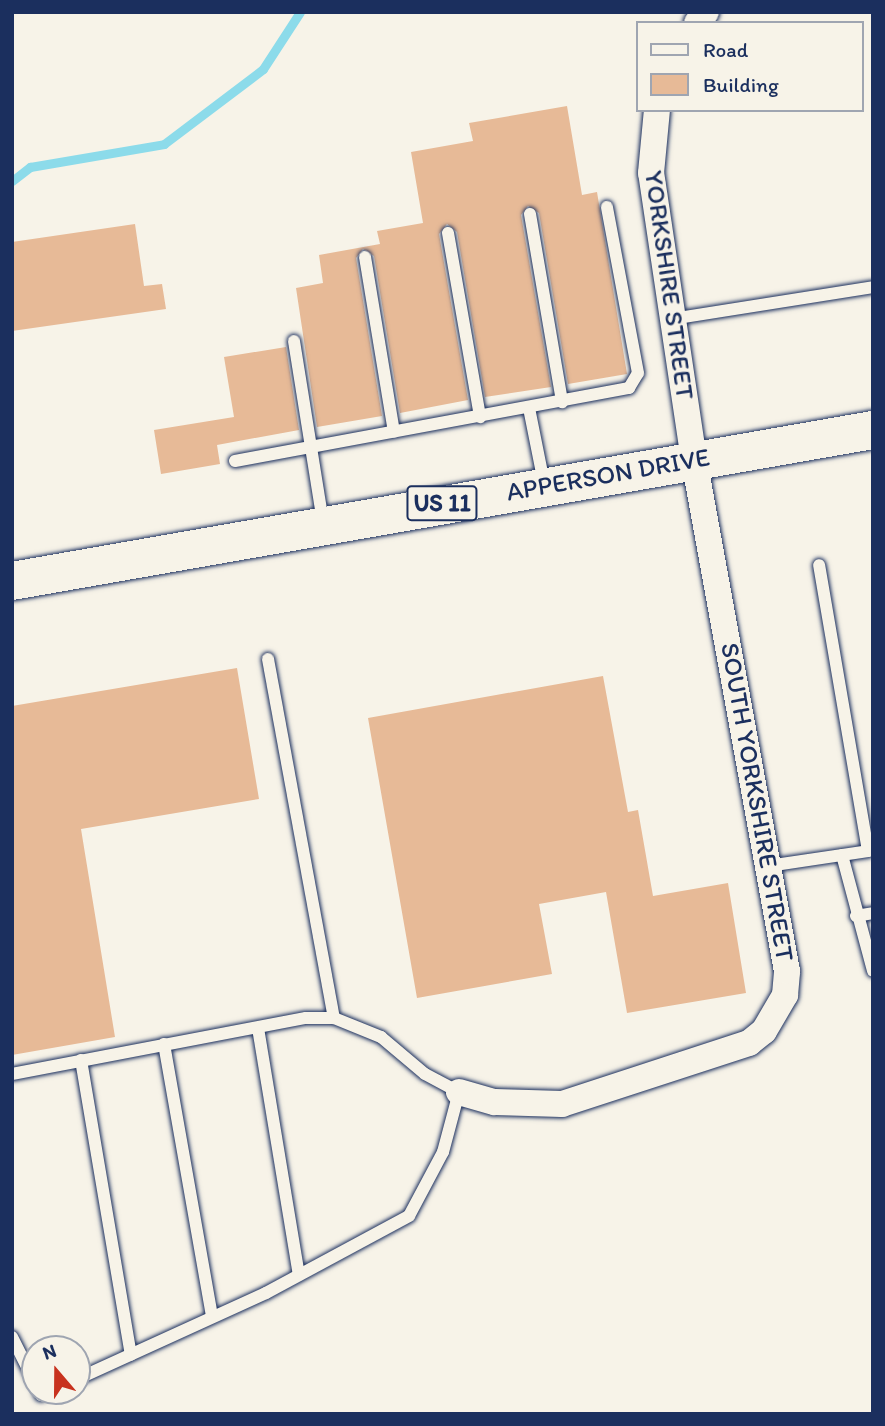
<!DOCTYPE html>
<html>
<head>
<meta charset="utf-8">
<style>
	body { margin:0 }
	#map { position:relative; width:885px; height:1426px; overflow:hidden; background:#f7f3e8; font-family:Itim,sans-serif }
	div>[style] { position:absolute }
	.stream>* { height:9px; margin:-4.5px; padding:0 4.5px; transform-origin:4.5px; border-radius:4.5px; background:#8cdbea }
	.building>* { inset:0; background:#e7ba97 }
	.roads { filter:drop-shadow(0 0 2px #1b2f5e) drop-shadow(0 0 2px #1b2f5e) }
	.lane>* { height:12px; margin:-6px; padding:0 6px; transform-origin:6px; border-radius:6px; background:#f7f3e8 }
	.street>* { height:26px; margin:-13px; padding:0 13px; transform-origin:13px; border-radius:13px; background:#f7f3e8 }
	.primary>* { height:38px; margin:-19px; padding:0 19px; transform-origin:19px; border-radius:19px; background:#f7f3e8 }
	span { translate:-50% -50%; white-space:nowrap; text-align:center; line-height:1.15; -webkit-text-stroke:5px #f7f3e8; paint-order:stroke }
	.shield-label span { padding:2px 5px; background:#f7f3e8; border:2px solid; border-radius:5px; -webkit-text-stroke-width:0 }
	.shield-label { font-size:24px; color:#1b2f5e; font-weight:700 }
	.street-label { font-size:26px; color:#1b2f5e }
	.frame { position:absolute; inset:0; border:14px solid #1b2f5e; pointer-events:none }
	.legend { position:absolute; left:636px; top:21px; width:228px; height:91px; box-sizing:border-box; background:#f7f3e8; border:2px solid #9fa5b1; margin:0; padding:9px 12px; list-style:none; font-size:21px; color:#1b2f5e }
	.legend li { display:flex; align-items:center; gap:14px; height:35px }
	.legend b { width:35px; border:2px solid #9fa5b1 }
	.north { position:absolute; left:21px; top:1335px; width:70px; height:70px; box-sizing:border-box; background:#f7f3e8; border:2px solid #9fa5b1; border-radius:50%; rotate:340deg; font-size:19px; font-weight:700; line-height:28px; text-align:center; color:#1b2f5e }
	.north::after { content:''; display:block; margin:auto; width:24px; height:32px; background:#c8321e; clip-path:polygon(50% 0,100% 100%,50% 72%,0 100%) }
</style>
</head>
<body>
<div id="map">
	<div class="stream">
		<i style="left:12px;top:181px;width:23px;rotate:-38deg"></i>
		<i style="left:30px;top:167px;width:136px;rotate:-9.7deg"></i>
		<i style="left:164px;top:144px;width:124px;rotate:-37.1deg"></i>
		<i style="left:263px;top:69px;width:68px;rotate:-57deg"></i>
	</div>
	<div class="building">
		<i style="clip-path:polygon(567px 106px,582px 195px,597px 192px,627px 374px,568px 384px,539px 213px,528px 206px,521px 215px,551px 387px,485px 397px,457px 232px,447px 224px,439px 234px,468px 400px,400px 413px,374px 256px,363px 249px,356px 258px,382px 416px,317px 427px,296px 288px,323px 283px,319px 255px,380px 244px,377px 231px,423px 223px,411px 152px,473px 141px,469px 123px)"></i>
		<i style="clip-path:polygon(135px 224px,144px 286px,162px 284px,166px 309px,12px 331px,12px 242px)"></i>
		<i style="clip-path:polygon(286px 347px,299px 430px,217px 445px,220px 464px,161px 474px,154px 430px,234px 417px,224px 357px)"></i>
		<i style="clip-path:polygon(237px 668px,259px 799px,81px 829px,115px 1037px,12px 1055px,12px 706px)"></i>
		<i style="clip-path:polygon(603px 676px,628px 812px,638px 810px,653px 896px,728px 883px,746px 993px,627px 1013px,606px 892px,539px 904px,552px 974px,417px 998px,368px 718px)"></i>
	</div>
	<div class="roads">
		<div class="lane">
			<i style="left:530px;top:214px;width:191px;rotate:80.3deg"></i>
			<i style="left:448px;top:233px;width:187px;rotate:80.1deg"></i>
			<i style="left:365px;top:257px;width:177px;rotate:80.6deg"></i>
			<i style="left:672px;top:319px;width:204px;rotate:-9deg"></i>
			<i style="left:294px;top:341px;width:183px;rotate:80.9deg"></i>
			<i style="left:529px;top:408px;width:76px;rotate:78.7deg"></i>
			<i style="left:235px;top:461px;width:401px;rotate:-10.5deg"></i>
			<i style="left:629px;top:388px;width:17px;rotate:-59deg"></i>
			<i style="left:638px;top:373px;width:169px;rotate:-100.6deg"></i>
			<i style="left:268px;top:659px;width:365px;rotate:79.6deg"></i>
			<i style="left:842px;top:855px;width:120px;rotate:75deg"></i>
			<i style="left:768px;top:866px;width:101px;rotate:-8.5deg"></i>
			<i style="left:868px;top:851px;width:290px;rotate:-99.7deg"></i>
			<i style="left:856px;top:916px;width:17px;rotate:-10deg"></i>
			<i style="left:258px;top:1028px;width:250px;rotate:80.6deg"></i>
			<i style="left:164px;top:1044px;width:277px;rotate:80deg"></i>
			<i style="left:81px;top:1060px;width:299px;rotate:80.4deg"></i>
			<i style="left:12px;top:1074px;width:299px;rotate:-10.8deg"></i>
			<i style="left:306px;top:1018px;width:28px"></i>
			<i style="left:334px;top:1018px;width:51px;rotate:22deg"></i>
			<i style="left:381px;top:1037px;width:57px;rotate:40.1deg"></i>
			<i style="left:425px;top:1074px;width:38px;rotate:28deg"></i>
			<i style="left:459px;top:1092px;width:62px;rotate:104.9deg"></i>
			<i style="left:443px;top:1152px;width:72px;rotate:118deg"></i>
			<i style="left:409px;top:1216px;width:162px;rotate:151.7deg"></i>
			<i style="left:266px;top:1293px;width:208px;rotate:155.5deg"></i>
			<i style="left:12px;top:1337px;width:51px;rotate:63.4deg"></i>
			<i style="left:39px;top:1391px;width:4px;rotate:63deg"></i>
			<i style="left:41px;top:1395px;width:11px;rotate:-22deg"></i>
		</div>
		<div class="street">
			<i style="left:697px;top:23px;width:14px;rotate:-51deg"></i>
			<i style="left:459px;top:1092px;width:37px;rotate:16deg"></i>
			<i style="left:495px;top:1102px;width:67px;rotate:1.7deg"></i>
			<i style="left:562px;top:1104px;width:197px;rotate:-18.1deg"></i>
			<i style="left:749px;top:1043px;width:19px;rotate:-39deg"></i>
			<i style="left:764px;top:1031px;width:42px;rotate:-59.7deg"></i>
			<i style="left:785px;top:995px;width:24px;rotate:-85deg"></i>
			<i style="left:787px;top:971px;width:519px;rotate:-100.31deg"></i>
			<i style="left:694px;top:460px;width:290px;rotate:-98.5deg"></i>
			<i style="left:651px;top:173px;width:63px;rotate:-84.6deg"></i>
		</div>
		<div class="primary">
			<i style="left:12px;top:581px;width:874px;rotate:-9.95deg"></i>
		</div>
	</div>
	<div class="shield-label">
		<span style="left:442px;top:503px">US 11</span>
	</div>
	<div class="street-label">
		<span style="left:669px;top:285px;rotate:82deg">YORKSHIRE STREET</span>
		<span style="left:608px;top:475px;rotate:-10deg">APPERSON DRIVE</span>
		<span style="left:757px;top:802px;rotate:80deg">SOUTH YORKSHIRE STREET</span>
	</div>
	<div class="frame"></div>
	<ul class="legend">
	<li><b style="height:9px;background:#f7f3e8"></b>Road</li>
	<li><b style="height:19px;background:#e7ba97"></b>Building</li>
	</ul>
	<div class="north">N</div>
</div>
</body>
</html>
